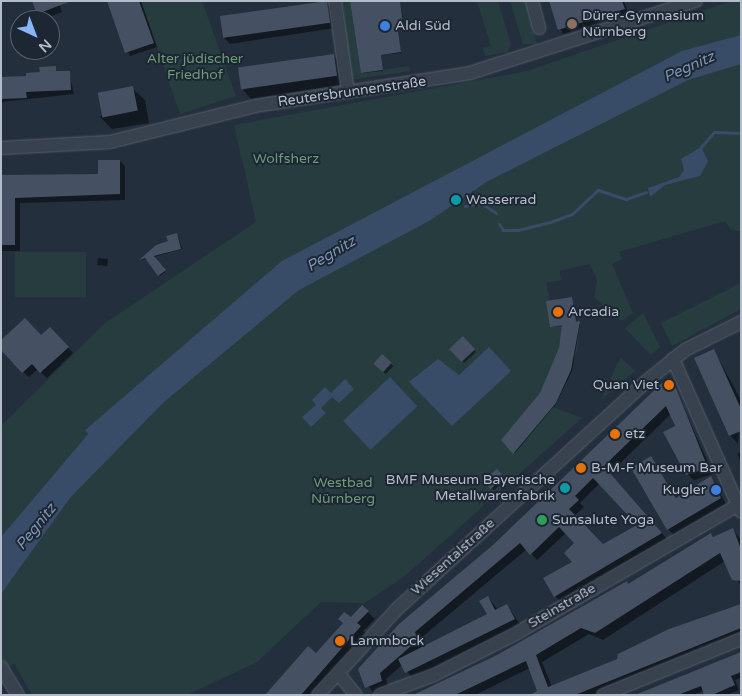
<!DOCTYPE html>
<html>
<head>
<meta charset="utf-8">
<style>
	body { margin:0 }
	#map { position:relative; width:742px; height:696px; overflow:hidden; background:#242f3e; font-family:"Varela Round",sans-serif }
	div>[style] { position:absolute }
	.green>* { inset:0; background:#263c3f; transform-origin:0 0 }
	.water>* { inset:0; background:#394c67; transform-origin:0 0 }
	.shadow>* { inset:0; background:#0007; transform-origin:0 0 }
	.stream>* { height:3px; margin:-1.5px; padding:0 1.5px; transform-origin:1.5px; border-radius:1.5px; background:#394c67 }
	.building>* { inset:0; background:#455162; transform-origin:0 0 }
	.roads { filter:drop-shadow(0 0 1px #565f6c) drop-shadow(0 0 1px #565f6c) }
	.minor>* { height:12px; margin:-6px; padding:0 6px; transform-origin:6px; border-radius:6px; background:#38414e }
	.dots>* { width:14px; height:14px; translate:-50% -50%; box-sizing:border-box; border:2px solid #1d2633; border-radius:50% }
	span { translate:-50% -50%; white-space:nowrap; text-align:center; line-height:1.15; -webkit-text-stroke:4px #1d2633; paint-order:stroke }
	.poi-label { font-size:14px; color:#b4bcc9 }
	.left { translate:0 -50%; text-align:left }
	.right { translate:-100% -50%; text-align:right }
	.park-label { font-size:14px; color:#6b9a76 }
	.street-label { font-size:14px; color:#b4bcc9 }
	.water-label { font-size:15px; color:#7c92b1; font-style:italic }
	.frame { position:absolute; inset:0; border:2px solid #b4bcc9; pointer-events:none }
	.north { position:absolute; left:10px; top:10px; width:50px; height:50px; box-sizing:border-box; background:#1d2633; border:1px solid #59626f; border-radius:50%; rotate:137deg; font-size:14px; font-weight:700; line-height:20px; text-align:center; color:#b4bcc9 }
	.north::after { content:''; display:block; margin:auto; width:18px; height:22px; background:#8ab4f8; clip-path:polygon(50% 0,100% 100%,50% 72%,0 100%) }
</style>
</head>
<body>
<div id="map">
	<div class="green">
		<i style="clip-path:polygon(141px 1px,202px 1px,236px 96px,180px 114px)"></i>
		<i style="clip-path:polygon(343px 1px,350px 1px,361px 73px,409px 66px,410px 71px,350px 80px)"></i>
		<i style="clip-path:polygon(477px 1px,498px 1px,511px 44px,508px 52px,485px 56px,483px 48px,491px 46px)"></i>
		<i style="clip-path:polygon(510px 1px,525px 1px,537px 44px,523px 44px)"></i>
		<i style="clip-path:polygon(731px 1px,741px 1px,741px 232px,730px 229px,725px 221px,619px 252px,622px 259px,612px 264px,633px 313px,621px 321px,594px 297px,597px 280px,590px 264px,560px 271px,561px 280px,546px 283px,550px 301px,572px 297px,576px 321px,580px 321px,577px 351px,553px 407px,582px 418px,406px 575px,365px 603px,321px 602px,257px 662px,187px 695px,32px 695px,14px 663px,1px 678px,1px 594px,70px 498px,164px 402px,145px 379px,85px 430px,88px 434px,1px 537px,1px 426px,105px 323px,256px 222px,234px 125px,527px 71px)"></i>
		<i style="left:86px;top:252px;width:45px;height:71px;rotate:90deg"></i>
		<i style="clip-path:polygon(741px 283px,741px 309px,672px 346px,661px 323px)"></i>
		<i style="clip-path:polygon(643px 313px,660px 347px,651px 355px,625px 328px)"></i>
		<i style="clip-path:polygon(621px 358px,635px 371px,601px 400px,617px 364px)"></i>
	</div>
	<div class="water">
		<i style="clip-path:polygon(741px 35px,741px 64px,688px 80px,488px 181px,429px 221px,299px 290px,164px 402px,70px 498px,1px 594px,1px 537px,88px 434px,85px 430px,282px 261px,682px 51px)"></i>
		<i style="clip-path:polygon(701px 147px,708px 161px,700px 176px,665px 185px,650px 197px,648px 188px,679px 177px,684px 170px,681px 159px)"></i>
		<i style="clip-path:polygon(489px 347px,511px 371px,452px 426px,409px 382px,438px 359px,459px 375px)"></i>
		<i style="left:390px;top:377px;width:40px;height:64px;rotate:47deg"></i>
		<i style="clip-path:polygon(345px 379px,354px 389px,339px 403px,332px 397px,321px 408px,326px 413px,311px 427px,302px 417px,316px 405px,312px 400px,325px 387px,331px 393px)"></i>
	</div>
	<div class="shadow">
		<i style="clip-path:polygon(58px 1px,62px 12px,44px 19px,38px 13px)"></i>
		<i style="clip-path:polygon(108px 1px,141px 1px,157px 47px,130px 56px)"></i>
		<i style="clip-path:polygon(352px 1px,400px 1px,404px 24px,397px 25px,401px 53px,381px 55px,383px 71px,362px 73px)"></i>
		<i style="clip-path:polygon(549px 1px,624px 1px,628px 13px,563px 34px)"></i>
		<i style="clip-path:polygon(326px 2px,332px 8px,335px 28px,230px 44px,224px 38px)"></i>
		<i style="clip-path:polygon(334px 56px,342px 64px,345px 84px,251px 99px,243px 90px)"></i>
		<i style="clip-path:polygon(41px 69px,69px 72px,74px 94px,1px 102px,1px 81px,41px 73px)"></i>
		<i style="clip-path:polygon(132px 88px,145px 100px,149px 123px,112px 129px,100px 117px)"></i>
		<i style="clip-path:polygon(120px 161px,125px 166px,125px 200px,20px 203px,20px 251px,1px 251px,1px 176px,99px 176px)"></i>
		<i style="clip-path:polygon(178px 236px,182px 249px,154px 257px,165px 272px,160px 276px,147px 258px,141px 260px)"></i>
		<i style="left:98px;top:258px;width:10px;height:7px;rotate:6deg"></i>
		<i style="clip-path:polygon(580px 324px,572px 371px,556px 404px,515px 453px,502px 440px,541px 394px,557px 361px,563px 326px,552px 327px)"></i>
		<i style="clip-path:polygon(50px 329px,73px 353px,47px 378px,38px 369px,29px 377px,23px 372px)"></i>
		<i style="left:463px;top:338px;width:19px;height:16px;rotate:47deg"></i>
		<i style="clip-path:polygon(714px 351px,741px 400px,738px 444px,730px 435px)"></i>
		<i style="left:382px;top:355px;width:16px;height:11px;rotate:45deg"></i>
		<i style="clip-path:polygon(evenodd,672px 382px,713px 474px,694px 480px,687px 474px,671px 414px,610px 473px,667px 539px,561px 602px,555px 596px,574px 562px,576px 543px,566px 533px,537px 560px,527px 549px,421px 638px,424px 648px,489px 614px,488px 597px,498px 610px,507px 605px,521px 626px,413px 679px,402px 665px,386px 679px,388px 687px,373px 693px,359px 669px,672px 382px,600px 483px,639px 525px,603px 545px,574px 516px,584px 507px,580px 503px,600px 483px)"></i>
		<i style="clip-path:polygon(741px 452px,741px 462px,737px 454px)"></i>
		<i style="clip-path:polygon(651px 457px,678px 499px,711px 478px,726px 504px,674px 535px,668px 529px)"></i>
		<i style="left:497px;top:470px;width:13px;height:16px;rotate:48deg"></i>
		<i style="clip-path:polygon(732px 529px,741px 540px,741px 586px,725px 561px,603px 640px,589px 634px,542px 662px,552px 687px,741px 605px,741px 636px,596px 695px,529px 695px,539px 691px,530px 668px,475px 695px,413px 695px,466px 672px,629px 585px,711px 534px,714px 537px)"></i>
		<i style="clip-path:polygon(362px 606px,375px 619px,363px 631px,367px 634px,313px 695px,266px 695px,316px 655px)"></i>
		<i style="clip-path:polygon(741px 653px,741px 678px,735px 680px,739px 690px,727px 695px,707px 695px,705px 690px,693px 695px,636px 695px)"></i>
	</div>
	<div class="stream">
		<i style="left:701px;top:147px;width:20px;rotate:-49deg"></i>
		<i style="left:714px;top:132px;width:27px;rotate:2deg"></i>
		<i style="left:465px;top:206px;width:16px;rotate:-11deg"></i>
		<i style="left:481px;top:203px;width:18px;rotate:34deg"></i>
		<i style="left:499px;top:224px;width:7px;rotate:56deg"></i>
		<i style="left:503px;top:230px;width:15px"></i>
		<i style="left:518px;top:230px;width:33px;rotate:-14deg"></i>
		<i style="left:550px;top:222px;width:23px;rotate:-20deg"></i>
		<i style="left:572px;top:214px;width:35px;rotate:-43deg"></i>
		<i style="left:598px;top:190px;width:29px;rotate:18deg"></i>
		<i style="left:626px;top:199px;width:21px;rotate:-19deg"></i>
	</div>
	<div class="building">
		<i style="clip-path:polygon(32px 1px,69px 1px,69px 2px,37px 14px)"></i>
		<i style="clip-path:polygon(107px 1px,139px 1px,154px 43px,125px 53px)"></i>
		<i style="left:327px;top:1px;width:22px;height:108px;rotate:82deg"></i>
		<i style="clip-path:polygon(350px 1px,400px 1px,403px 24px,397px 24px,401px 52px,381px 55px,383px 70px,361px 73px)"></i>
		<i style="clip-path:polygon(549px 1px,622px 1px,625px 9px,558px 30px)"></i>
		<i style="left:334px;top:54px;width:22px;height:97px;rotate:82deg"></i>
		<i style="clip-path:polygon(56px 66px,56px 71px,70px 71px,71px 90px,26px 92px,27px 98px,1px 99px,1px 77px,26px 76px,26px 73px,40px 72px,39px 67px)"></i>
		<i style="left:133px;top:86px;width:25px;height:36px;rotate:79deg"></i>
		<i style="clip-path:polygon(98px 160px,120px 160px,120px 194px,15px 198px,15px 245px,1px 245px,1px 175px,98px 174px)"></i>
		<i style="clip-path:polygon(177px 233px,181px 249px,154px 256px,166px 270px,158px 276px,145px 258px,139px 260px,156px 245px,168px 241px,166px 236px)"></i>
		<i style="clip-path:polygon(572px 297px,576px 322px,580px 321px,571px 370px,556px 403px,513px 454px,501px 440px,540px 393px,559px 348px,562px 325px,550px 327px,546px 301px)"></i>
		<i style="clip-path:polygon(25px 318px,41px 335px,50px 327px,69px 347px,40px 373px,32px 364px,22px 373px,1px 350px,1px 340px)"></i>
		<i style="left:463px;top:336px;width:18px;height:19px;rotate:47deg"></i>
		<i style="clip-path:polygon(714px 349px,741px 409px,741px 431px,729px 436px,694px 358px)"></i>
		<i style="left:382px;top:354px;width:13px;height:13px;rotate:42deg"></i>
		<i style="clip-path:polygon(evenodd,665px 380px,673px 381px,708px 468px,686px 475px,663px 432px,675px 426px,666px 406px,604px 466px,662px 533px,554px 597px,543px 578px,572px 562px,564px 553px,574px 543px,559px 527px,530px 555px,520px 543px,415px 632px,418px 640px,380px 673px,382px 681px,365px 688px,358px 669px,399px 624px,493px 545px,665px 380px,593px 478px,637px 525px,603px 544px,569px 509px,579px 500px,575px 496px,593px 478px)"></i>
		<i style="clip-path:polygon(651px 456px,676px 498px,711px 476px,721px 498px,667px 530px,631px 468px)"></i>
		<i style="left:497px;top:469px;width:11px;height:18px;rotate:49deg"></i>
		<i style="clip-path:polygon(733px 528px,741px 549px,741px 581px,732px 580px,720px 553px,595px 633px,581px 628px,536px 655px,548px 687px,617px 659px,618px 654px,669px 629px,741px 604px,741px 628px,575px 695px,530px 695px,537px 691px,526px 661px,455px 695px,413px 695px,497px 655px,627px 581px,628px 584px,711px 533px,713px 537px)"></i>
		<i style="clip-path:polygon(488px 596px,495px 610px,507px 604px,515px 619px,405px 673px,398px 659px,487px 614px,479px 601px)"></i>
		<i style="clip-path:polygon(362px 605px,369px 611px,357px 623px,361px 626px,301px 695px,265px 695px,308px 646px,316px 653px,343px 623px,338px 619px,344px 612px,351px 617px)"></i>
		<i style="clip-path:polygon(741px 652px,741px 672px,731px 676px,735px 685px,712px 695px,704px 695px,701px 686px,678px 695px,635px 695px)"></i>
	</div>
	<div class="roads">
		<div class="minor">
			<i style="left:335px;top:1px;width:92px;rotate:81.9deg"></i>
			<i style="left:532px;top:1px;width:28px;rotate:75deg"></i>
			<i style="left:1px;top:148px;width:109px;rotate:-3.2deg"></i>
			<i style="left:110px;top:142px;width:149px;rotate:-13.9deg"></i>
			<i style="left:255px;top:106px;width:218px;rotate:-8.7deg"></i>
			<i style="left:470px;top:73px;width:237px;rotate:-17.7deg"></i>
			<i style="left:673px;top:359px;width:167px;rotate:66deg"></i>
			<i style="left:1px;top:667px;width:33px;rotate:59deg"></i>
			<i style="left:338px;top:673px;width:28px;rotate:51deg"></i>
			<i style="left:318px;top:695px;width:117px;rotate:-47.4deg"></i>
			<i style="left:397px;top:609px;width:340px;rotate:-42.4deg"></i>
			<i style="left:648px;top:380px;width:48px;rotate:-39deg"></i>
			<i style="left:685px;top:350px;width:63px;rotate:-26.6deg"></i>
			<i style="left:380px;top:695px;width:58px;rotate:-20.3deg"></i>
			<i style="left:434px;top:675px;width:93px;rotate:-26.8deg"></i>
			<i style="left:517px;top:633px;width:255px;rotate:-30.1deg"></i>
			<i style="left:603px;top:695px;width:149px;rotate:-22.1deg"></i>
		</div>
	</div>
	<div class="dots">
		<i style="left:572px;top:24px;background:#8d6e63"></i>
		<i style="left:385px;top:26px;background:#3f7fe0"></i>
		<i style="left:456px;top:200px;background:#0f9aa8"></i>
		<i style="left:558px;top:312px;background:#e8710a"></i>
		<i style="left:669px;top:385px;background:#e8710a"></i>
		<i style="left:615px;top:434px;background:#e8710a"></i>
		<i style="left:581px;top:468px;background:#e8710a"></i>
		<i style="left:565px;top:488px;background:#0f9aa8"></i>
		<i style="left:716px;top:490px;background:#3f7fe0"></i>
		<i style="left:542px;top:520px;background:#2e9e5b"></i>
		<i style="left:340px;top:641px;background:#e8710a"></i>
	</div>
	<div class="poi-label">
		<span class="left" style="left:582px;top:24px">Dürer-Gymnasium<br>Nürnberg</span>
		<span class="left" style="left:395px;top:26px">Aldi Süd</span>
		<span class="left" style="left:466px;top:200px">Wasserrad</span>
		<span class="left" style="left:568px;top:312px">Arcadia</span>
		<span class="right" style="left:659px;top:385px">Quan Viet</span>
		<span class="left" style="left:625px;top:434px">etz</span>
		<span class="left" style="left:591px;top:468px">B-M-F Museum Bar</span>
		<span class="right" style="left:555px;top:488px">BMF Museum Bayerische<br>Metallwarenfabrik</span>
		<span class="right" style="left:706px;top:490px">Kugler</span>
		<span class="left" style="left:552px;top:520px">Sunsalute Yoga</span>
		<span class="left" style="left:350px;top:641px">Lammbock</span>
	</div>
	<div class="park-label">
		<span style="left:195px;top:67px">Alter jüdischer<br>Friedhof</span>
		<span style="left:286px;top:159px">Wolfsherz</span>
		<span style="left:343px;top:491px">Westbad<br>Nürnberg</span>
	</div>
	<div class="street-label">
		<span style="left:352px;top:92px;rotate:-8deg">Reutersbrunnenstraße</span>
		<span style="left:453px;top:557px;rotate:-42deg">Wiesentalstraße</span>
		<span style="left:562px;top:606px;rotate:-30deg">Steinstraße</span>
	</div>
	<div class="water-label">
		<span style="left:689px;top:67px;rotate:-24deg">Pegnitz</span>
		<span style="left:331px;top:254px;rotate:-31deg">Pegnitz</span>
		<span style="left:36px;top:527px;rotate:-51deg">Pegnitz</span>
	</div>
	<div class="frame"></div>
	<div class="north">N</div>
</div>
</body>
</html>
